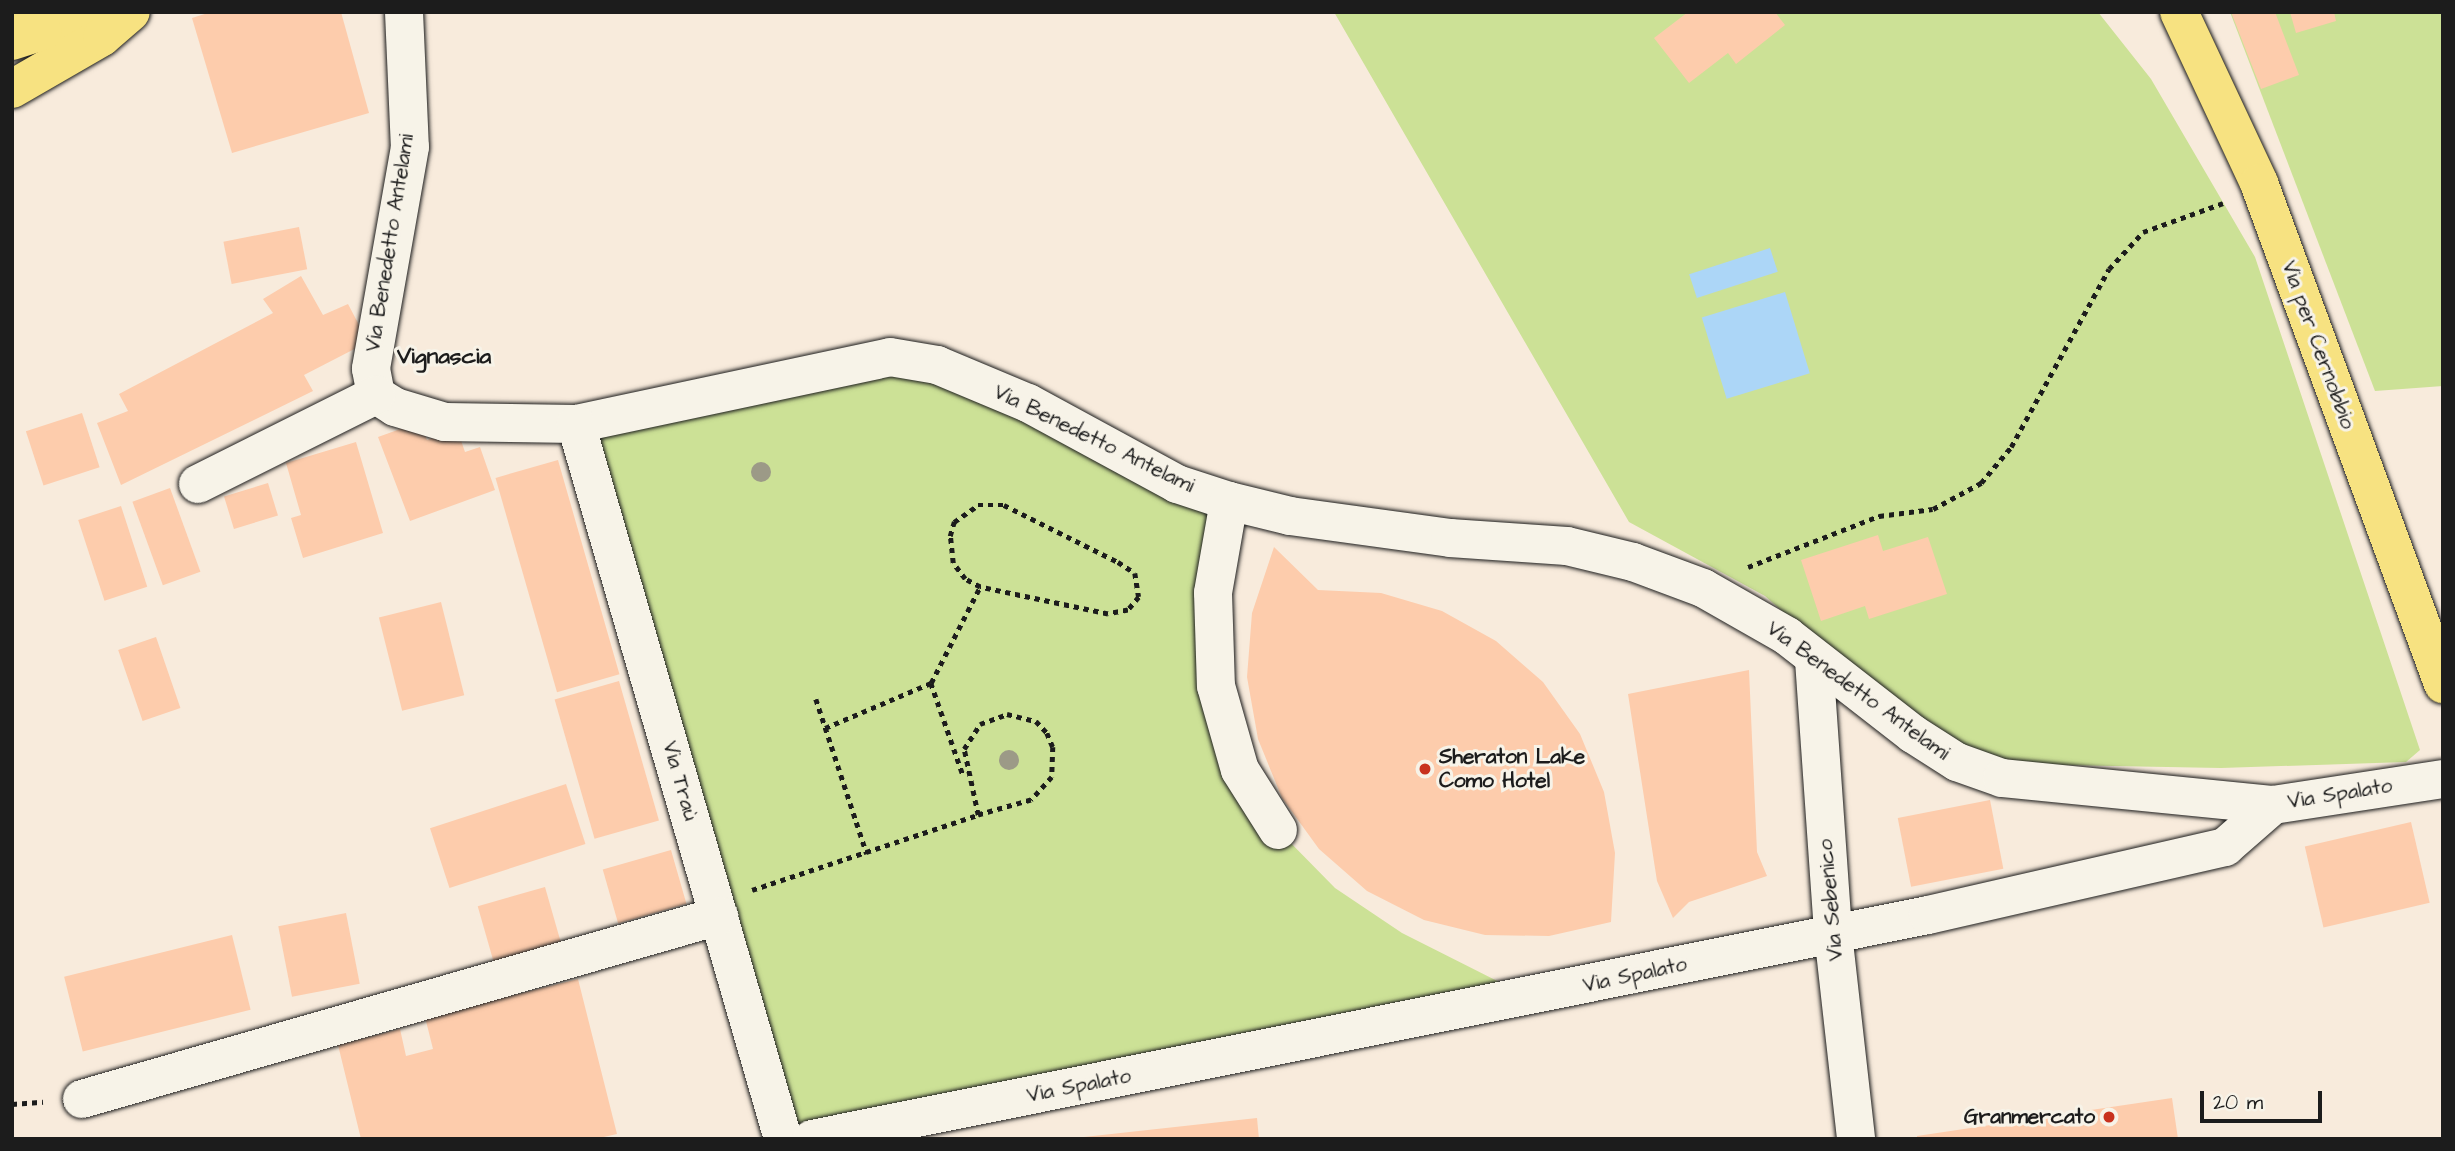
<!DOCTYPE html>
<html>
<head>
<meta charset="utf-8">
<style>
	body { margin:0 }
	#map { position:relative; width:2455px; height:1151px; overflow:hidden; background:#f8ebdc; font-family:"Architects Daughter",sans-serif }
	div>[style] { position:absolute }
	.green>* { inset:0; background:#cce196 }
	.water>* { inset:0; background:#acd6f7; transform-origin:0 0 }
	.building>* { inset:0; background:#fdccac; transform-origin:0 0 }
	.path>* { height:4.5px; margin-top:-2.25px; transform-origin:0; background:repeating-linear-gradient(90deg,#1c1c1c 0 5px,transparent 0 10px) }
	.roads { filter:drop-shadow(0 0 2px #1c1c1c) drop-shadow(0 0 2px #1c1c1c) }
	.minor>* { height:38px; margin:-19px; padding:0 19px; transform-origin:19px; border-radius:19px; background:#f7f3e8 }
	.major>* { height:38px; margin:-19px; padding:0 19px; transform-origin:19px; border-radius:19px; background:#f7e281 }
	.highway>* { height:38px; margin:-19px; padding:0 19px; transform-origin:19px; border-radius:19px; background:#f7e281 }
	.trees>* { width:20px; height:20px; margin:-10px; border-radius:50%; background:#9c9a87 }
	.dots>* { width:19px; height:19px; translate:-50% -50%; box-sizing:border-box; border:4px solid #f7f3e8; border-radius:50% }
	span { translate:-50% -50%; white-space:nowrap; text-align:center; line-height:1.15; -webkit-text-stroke:6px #f7f3e8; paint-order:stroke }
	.street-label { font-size:21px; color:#1c1c1c }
	.poi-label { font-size:21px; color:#1c1c1c; font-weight:700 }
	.left { translate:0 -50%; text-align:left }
	.right { translate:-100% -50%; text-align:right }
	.neighbourhood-label { font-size:23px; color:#1c1c1c; font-weight:700 }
	.frame { position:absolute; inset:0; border:14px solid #1c1c1c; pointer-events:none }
	.scale { position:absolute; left:2200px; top:1091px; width:122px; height:32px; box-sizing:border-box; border:4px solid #1c1c1c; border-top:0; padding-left:9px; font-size:21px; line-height:24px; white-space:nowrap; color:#1c1c1c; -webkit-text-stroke:5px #f7f3e8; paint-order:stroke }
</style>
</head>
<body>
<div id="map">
	<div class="green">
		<i style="clip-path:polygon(1334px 12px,2098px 12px,2151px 79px,2255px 257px,2420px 750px,2406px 762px,2221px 768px,2011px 764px,1962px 745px,1820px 645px,1765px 596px,1629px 522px)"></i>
		<i style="clip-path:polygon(2230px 12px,2443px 12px,2443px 386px,2375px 391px)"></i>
		<i style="clip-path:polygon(890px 357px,1229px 501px,1216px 686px,1278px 830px,1335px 888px,1402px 933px,1529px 997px,783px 1139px,576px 424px)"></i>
	</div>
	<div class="water">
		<i style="left:1770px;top:248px;width:25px;height:85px;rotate:72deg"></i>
		<i style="left:1785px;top:292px;width:85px;height:87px;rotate:73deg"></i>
	</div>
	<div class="building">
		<i style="clip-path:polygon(211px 12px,341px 12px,369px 113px,232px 153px,192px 18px)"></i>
		<i style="clip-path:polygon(1688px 12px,1775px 12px,1785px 25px,1736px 64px,1728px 53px,1689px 83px,1654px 38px)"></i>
		<i style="clip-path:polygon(2231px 12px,2275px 12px,2299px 75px,2261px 89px)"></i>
		<i style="clip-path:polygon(2290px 12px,2334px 12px,2336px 21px,2296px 33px)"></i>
		<i style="left:299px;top:227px;width:43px;height:77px;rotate:79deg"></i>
		<i style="clip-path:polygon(301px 276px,323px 315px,348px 304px,368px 342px,304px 375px,313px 391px,121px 485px,97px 423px,128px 411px,119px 394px,273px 313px,263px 299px)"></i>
		<i style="left:82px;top:413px;width:57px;height:59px;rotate:72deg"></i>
		<i style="clip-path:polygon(420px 422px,427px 440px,457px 429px,465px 452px,480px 447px,495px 490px,410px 521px,378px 437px)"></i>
		<i style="clip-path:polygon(356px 442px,383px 533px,303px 558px,291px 518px,301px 515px,286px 463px)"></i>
		<i style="left:558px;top:460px;width:223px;height:65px;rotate:74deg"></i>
		<i style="left:268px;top:483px;width:34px;height:46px;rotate:73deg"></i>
		<i style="left:170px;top:488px;width:89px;height:40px;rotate:70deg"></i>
		<i style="left:121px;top:506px;width:85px;height:45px;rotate:72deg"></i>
		<i style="clip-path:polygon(1878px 535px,1883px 551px,1928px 537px,1947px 594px,1869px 619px,1865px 606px,1821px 621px,1801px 560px)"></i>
		<i style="clip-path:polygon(1274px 547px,1318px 590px,1381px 593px,1442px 611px,1496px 641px,1543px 682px,1580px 734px,1604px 792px,1615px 853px,1611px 922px,1549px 936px,1485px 935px,1424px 920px,1367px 891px,1319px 849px,1282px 798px,1258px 739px,1247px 677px,1252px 613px)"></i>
		<i style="left:441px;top:602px;width:96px;height:64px;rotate:76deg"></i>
		<i style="left:156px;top:637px;width:75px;height:40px;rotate:71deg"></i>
		<i style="clip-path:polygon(1749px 670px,1757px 852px,1767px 876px,1689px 902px,1673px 918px,1657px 881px,1628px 694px)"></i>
		<i style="left:619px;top:681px;width:145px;height:67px;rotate:74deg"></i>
		<i style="left:566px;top:784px;width:63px;height:143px;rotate:72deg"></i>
		<i style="left:1990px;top:800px;width:70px;height:94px;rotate:79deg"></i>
		<i style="left:2411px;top:822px;width:83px;height:109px;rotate:77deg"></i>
		<i style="left:671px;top:850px;width:56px;height:71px;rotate:74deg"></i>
		<i style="left:545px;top:887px;width:61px;height:70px;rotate:74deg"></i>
		<i style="left:346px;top:913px;width:72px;height:69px;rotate:79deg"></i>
		<i style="left:232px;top:935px;width:77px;height:173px;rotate:76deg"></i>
		<i style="clip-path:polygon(578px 979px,617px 1134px,595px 1139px,361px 1139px,338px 1045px,400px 1029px,406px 1056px,433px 1049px,425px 1017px)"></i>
		<i style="clip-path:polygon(2172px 1098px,2178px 1139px,1917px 1139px,1917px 1136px)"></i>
		<i style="clip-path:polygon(1257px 1118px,1259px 1139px,1084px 1139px,1084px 1137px)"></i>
	</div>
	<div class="path">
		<i style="left:978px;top:505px;width:26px"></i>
		<i style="left:1004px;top:505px;width:127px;rotate:26.6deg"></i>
		<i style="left:1118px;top:562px;width:20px;rotate:33deg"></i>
		<i style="left:1135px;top:573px;width:24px;rotate:81deg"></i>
		<i style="left:1139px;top:597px;width:17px;rotate:130deg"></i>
		<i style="left:1128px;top:610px;width:20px;rotate:169deg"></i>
		<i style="left:1108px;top:614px;width:131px;rotate:-168.1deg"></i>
		<i style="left:980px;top:587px;width:17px;rotate:-152deg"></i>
		<i style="left:965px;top:579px;width:20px;rotate:-127deg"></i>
		<i style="left:953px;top:563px;width:27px;rotate:-96deg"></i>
		<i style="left:950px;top:536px;width:15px;rotate:-74deg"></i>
		<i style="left:954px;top:522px;width:29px;rotate:-35deg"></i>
		<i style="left:1748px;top:567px;width:141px;rotate:-21.3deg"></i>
		<i style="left:1879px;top:516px;width:54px;rotate:-7.4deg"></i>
		<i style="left:1933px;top:509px;width:55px;rotate:-28.4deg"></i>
		<i style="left:1981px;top:483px;width:47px;rotate:-50.2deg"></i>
		<i style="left:2011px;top:447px;width:203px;rotate:-61.2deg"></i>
		<i style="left:2109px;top:269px;width:50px;rotate:-47.4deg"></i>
		<i style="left:2143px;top:232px;width:85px;rotate:-19.9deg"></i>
		<i style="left:931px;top:683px;width:97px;rotate:70.8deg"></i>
		<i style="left:816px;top:699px;width:163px;rotate:71.8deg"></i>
		<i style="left:1007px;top:714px;width:30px;rotate:14deg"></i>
		<i style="left:1036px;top:721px;width:16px;rotate:47deg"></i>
		<i style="left:1047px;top:733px;width:15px;rotate:67deg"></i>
		<i style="left:1053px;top:747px;width:30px;rotate:92deg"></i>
		<i style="left:1052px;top:777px;width:31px;rotate:132deg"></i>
		<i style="left:1031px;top:800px;width:55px;rotate:164.2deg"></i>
		<i style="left:978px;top:815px;width:67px;rotate:-102deg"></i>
		<i style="left:964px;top:749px;width:30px;rotate:-57deg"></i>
		<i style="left:980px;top:724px;width:29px;rotate:-20deg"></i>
		<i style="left:825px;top:728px;width:115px;rotate:-23deg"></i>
		<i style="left:931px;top:683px;width:108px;rotate:-63deg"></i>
		<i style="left:752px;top:890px;width:238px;rotate:-18.4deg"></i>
		<i style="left:12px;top:1104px;width:31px;rotate:-4deg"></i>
	</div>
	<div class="roads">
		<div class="minor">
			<i style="left:404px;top:12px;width:135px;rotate:87.5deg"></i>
			<i style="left:410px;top:147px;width:225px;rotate:100deg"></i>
			<i style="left:371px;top:369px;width:26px;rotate:79deg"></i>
			<i style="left:376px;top:395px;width:22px;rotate:32deg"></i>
			<i style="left:395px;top:407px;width:52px;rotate:16.7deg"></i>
			<i style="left:445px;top:422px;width:131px;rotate:0.9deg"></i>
			<i style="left:576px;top:424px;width:321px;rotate:-12deg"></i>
			<i style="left:890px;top:357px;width:48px;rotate:9.7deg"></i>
			<i style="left:937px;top:365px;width:99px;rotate:22.7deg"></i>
			<i style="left:1028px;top:403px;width:170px;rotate:28.5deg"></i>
			<i style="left:1177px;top:484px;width:55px;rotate:18.1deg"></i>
			<i style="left:1229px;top:501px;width:63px;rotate:13.8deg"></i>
			<i style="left:1290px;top:516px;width:162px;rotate:7.8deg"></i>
			<i style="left:1450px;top:538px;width:117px;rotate:3.9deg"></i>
			<i style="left:1567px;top:546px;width:68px;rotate:13.6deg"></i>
			<i style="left:1633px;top:562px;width:75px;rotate:20.4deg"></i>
			<i style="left:1703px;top:588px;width:97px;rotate:29.7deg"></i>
			<i style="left:1787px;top:636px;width:160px;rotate:37.9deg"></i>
			<i style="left:1913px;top:734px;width:52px;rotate:32.5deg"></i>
			<i style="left:1957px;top:762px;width:48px;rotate:19.6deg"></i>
			<i style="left:2002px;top:778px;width:272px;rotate:5.7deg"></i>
			<i style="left:576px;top:424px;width:744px;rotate:73.85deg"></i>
			<i style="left:198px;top:484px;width:199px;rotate:-26.6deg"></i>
			<i style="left:1229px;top:501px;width:93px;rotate:99.9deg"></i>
			<i style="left:1213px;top:593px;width:93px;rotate:88.2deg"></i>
			<i style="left:1216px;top:686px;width:87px;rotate:74.1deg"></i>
			<i style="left:1240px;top:770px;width:71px;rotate:57.7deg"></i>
			<i style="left:1814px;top:660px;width:274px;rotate:86deg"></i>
			<i style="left:1833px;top:933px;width:207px;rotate:83.6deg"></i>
			<i style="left:82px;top:1099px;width:663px;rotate:-16.03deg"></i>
			<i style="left:812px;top:1139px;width:1138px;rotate:-11.35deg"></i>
			<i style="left:1928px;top:915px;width:305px;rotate:-12.9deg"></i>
			<i style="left:2225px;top:847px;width:64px;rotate:-41.2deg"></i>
			<i style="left:2273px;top:805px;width:172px;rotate:-8.7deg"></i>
		</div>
		<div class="major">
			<i style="left:2179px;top:12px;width:189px;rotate:64.9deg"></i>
			<i style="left:2259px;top:183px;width:534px;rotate:69.83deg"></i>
			<i style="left:12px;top:31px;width:30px"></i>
			<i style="left:42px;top:31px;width:66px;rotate:-16.8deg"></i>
			<i style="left:12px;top:89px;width:104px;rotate:-30deg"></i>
			<i style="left:102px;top:37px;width:38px;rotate:-41deg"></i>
		</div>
		<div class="highway">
			<i style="left:12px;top:41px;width:32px;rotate:-18deg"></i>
		</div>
	</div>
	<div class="trees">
		<i style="left:761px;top:472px"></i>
		<i style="left:1009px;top:760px"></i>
	</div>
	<div class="dots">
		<i style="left:1425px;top:769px;background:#c8321e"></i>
		<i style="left:2109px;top:1117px;background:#c8321e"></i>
	</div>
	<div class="street-label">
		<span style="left:390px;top:243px;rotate:-81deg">Via Benedetto Antelami</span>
		<span style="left:2318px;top:345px;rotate:70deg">Via per Cernobbio</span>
		<span style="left:1094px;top:439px;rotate:26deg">Via Benedetto Antelami</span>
		<span style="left:1858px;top:691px;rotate:36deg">Via Benedetto Antelami</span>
		<span style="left:680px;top:781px;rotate:74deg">Via Traù</span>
		<span style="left:2340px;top:794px;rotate:-9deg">Via Spalato</span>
		<span style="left:1831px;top:900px;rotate:-95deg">Via Sebenico</span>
		<span style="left:1635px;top:975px;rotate:-12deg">Via Spalato</span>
		<span style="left:1079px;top:1086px;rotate:-11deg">Via Spalato</span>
	</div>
	<div class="poi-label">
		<span class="left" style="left:1439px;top:769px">Sheraton Lake<br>Como Hotel</span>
		<span class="right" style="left:2095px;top:1117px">Granmercato</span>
	</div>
	<div class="neighbourhood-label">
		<span style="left:444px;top:356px">Vignascia</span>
	</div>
	<div class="frame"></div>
	<div class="scale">20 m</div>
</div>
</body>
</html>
